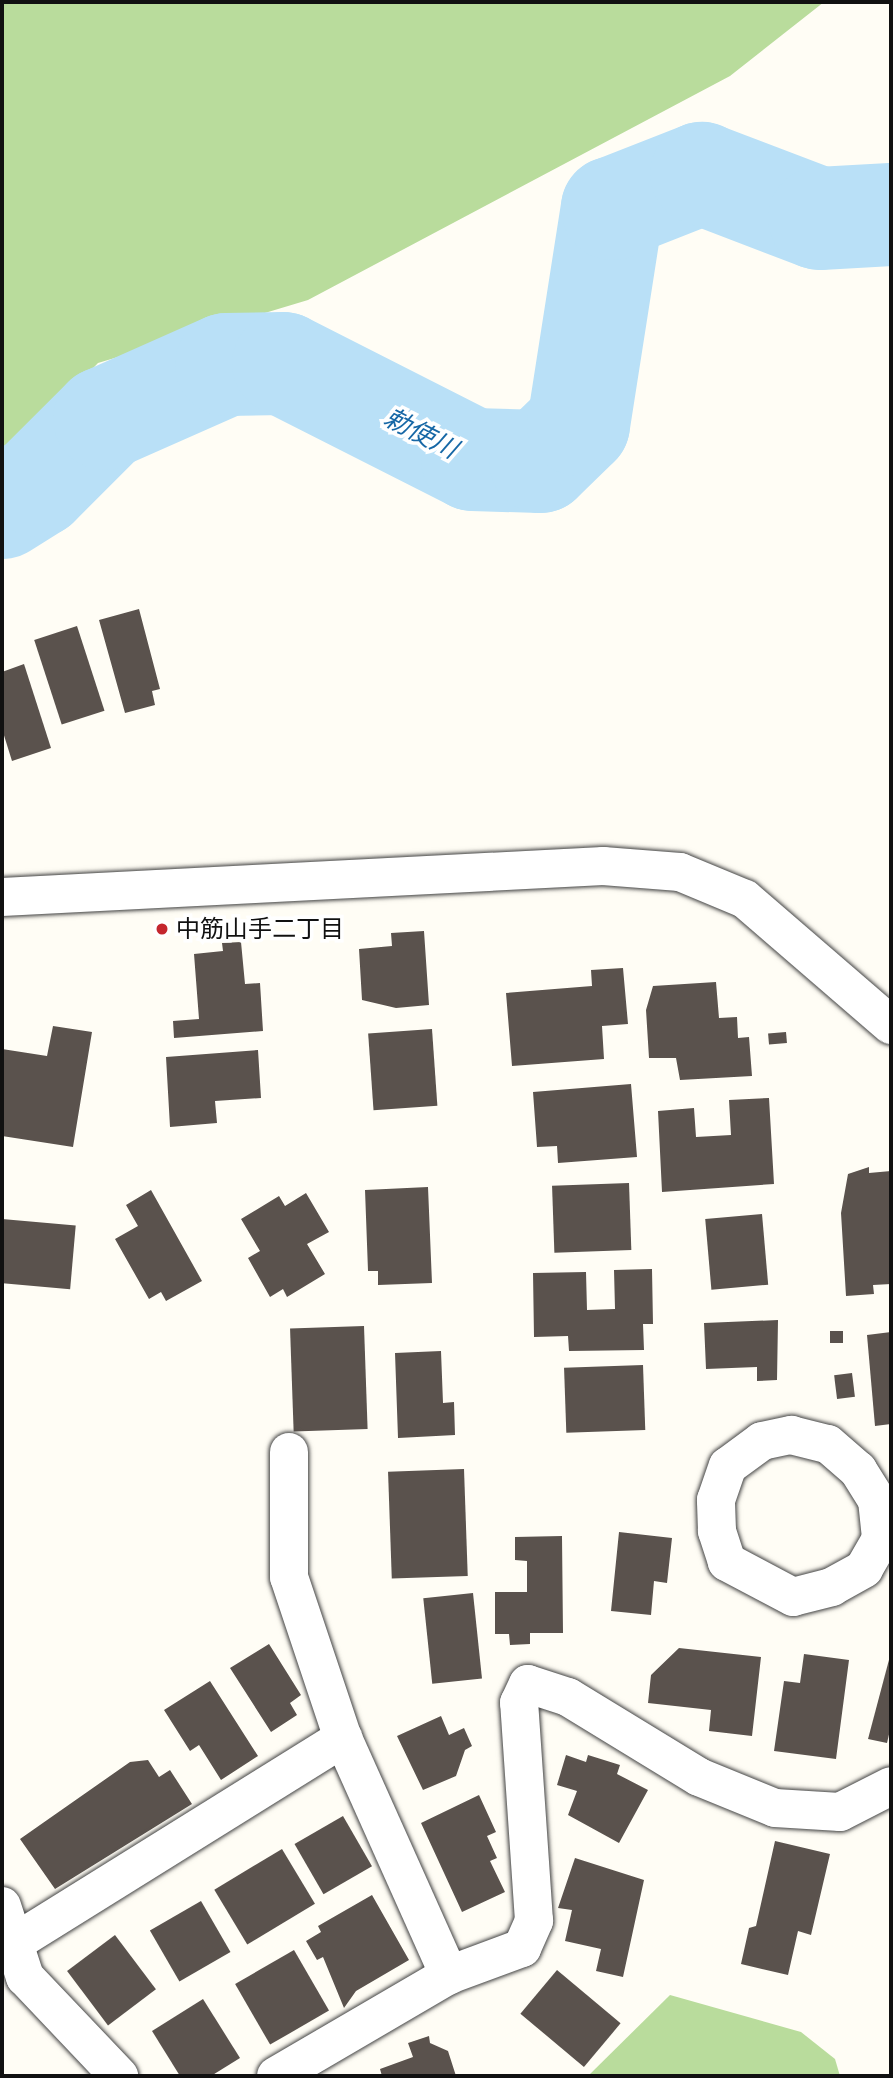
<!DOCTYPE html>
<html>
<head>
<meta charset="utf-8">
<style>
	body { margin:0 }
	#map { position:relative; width:893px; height:2078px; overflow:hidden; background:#fffdf5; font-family:"IBM Plex Serif","Noto Sans JP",serif }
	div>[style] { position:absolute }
	.forest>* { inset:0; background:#b9dc9c }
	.river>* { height:103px; margin:-51.5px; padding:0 51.5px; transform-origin:51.5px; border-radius:51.5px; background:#b9e0f7 }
	.building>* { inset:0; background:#5a524d; transform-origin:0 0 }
	.roads { filter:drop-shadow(0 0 2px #444) drop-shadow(0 0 2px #444) }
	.minor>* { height:38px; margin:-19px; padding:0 19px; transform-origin:19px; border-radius:19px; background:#fff }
	.tertiary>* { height:38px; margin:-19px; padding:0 19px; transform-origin:19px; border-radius:19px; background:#fff }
	.dots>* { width:19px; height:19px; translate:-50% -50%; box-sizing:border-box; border:4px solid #fff; border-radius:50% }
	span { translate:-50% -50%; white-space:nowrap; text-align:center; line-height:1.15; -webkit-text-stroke:7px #fff; paint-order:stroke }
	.poi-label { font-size:24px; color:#111 }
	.left { translate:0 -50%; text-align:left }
	.water-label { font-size:26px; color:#1768a6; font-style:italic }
	.frame { position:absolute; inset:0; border:4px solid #111; pointer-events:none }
</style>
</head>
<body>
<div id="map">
	<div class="forest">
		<i style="clip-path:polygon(2px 2px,824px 2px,730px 76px,308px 300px,98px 363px,2px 463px)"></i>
		<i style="clip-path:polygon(670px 1995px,801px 2032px,835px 2059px,840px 2076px,588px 2076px)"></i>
	</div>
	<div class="river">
		<i style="left:2px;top:507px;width:41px;rotate:-32.2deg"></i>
		<i style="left:37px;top:485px;width:95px;rotate:-45deg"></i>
		<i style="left:104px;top:418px;width:133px;rotate:-23.9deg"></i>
		<i style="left:226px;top:364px;width:57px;rotate:-1deg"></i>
		<i style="left:283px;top:363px;width:212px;rotate:26.9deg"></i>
		<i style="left:472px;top:459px;width:68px;rotate:1.7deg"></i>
		<i style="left:540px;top:461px;width:53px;rotate:-44.2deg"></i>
		<i style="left:578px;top:424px;width:219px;rotate:-81.1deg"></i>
		<i style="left:612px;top:208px;width:96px;rotate:-21.5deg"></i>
		<i style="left:701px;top:173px;width:126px;rotate:20.9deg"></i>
		<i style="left:819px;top:218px;width:72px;rotate:-3.2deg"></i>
	</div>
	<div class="building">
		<i style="clip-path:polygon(139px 609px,160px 689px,152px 691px,155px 705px,125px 713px,99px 620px)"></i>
		<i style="left:77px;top:626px;width:89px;height:45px;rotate:72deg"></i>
		<i style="clip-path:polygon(24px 664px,51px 748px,12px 761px,2px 729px,2px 672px)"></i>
		<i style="clip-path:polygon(424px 931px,429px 1005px,396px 1008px,362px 1000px,359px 949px,392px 946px,391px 933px)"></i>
		<i style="clip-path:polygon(241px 942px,245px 984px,260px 983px,263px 1031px,174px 1038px,173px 1021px,199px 1019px,194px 954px,223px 951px,222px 943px)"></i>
		<i style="clip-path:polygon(623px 968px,628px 1024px,602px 1026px,604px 1059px,512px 1066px,506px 993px,592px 986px,591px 970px)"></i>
		<i style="clip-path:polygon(716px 982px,719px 1018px,737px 1017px,738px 1038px,749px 1037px,752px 1076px,680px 1080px,676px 1058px,649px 1058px,646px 1010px,653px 986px)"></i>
		<i style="clip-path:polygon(53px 1026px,92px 1032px,73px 1147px,2px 1136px,2px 1049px,47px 1056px)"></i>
		<i style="left:432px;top:1029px;width:77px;height:64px;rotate:86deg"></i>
		<i style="left:786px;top:1032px;width:11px;height:18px;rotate:85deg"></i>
		<i style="clip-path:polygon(258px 1050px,261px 1098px,215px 1101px,217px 1123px,170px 1127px,166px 1057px)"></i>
		<i style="clip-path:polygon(631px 1084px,637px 1157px,558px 1163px,557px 1146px,537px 1147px,533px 1092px)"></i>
		<i style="clip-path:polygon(769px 1098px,774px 1184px,662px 1192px,658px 1111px,694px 1108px,696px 1137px,731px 1135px,729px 1100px)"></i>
		<i style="clip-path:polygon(869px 1167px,869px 1173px,891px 1171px,891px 1284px,873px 1285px,874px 1294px,846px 1296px,841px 1213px,848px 1174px)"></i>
		<i style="left:629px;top:1183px;width:67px;height:77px;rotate:88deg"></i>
		<i style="clip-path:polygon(428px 1187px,432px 1283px,378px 1285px,378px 1271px,368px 1271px,365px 1190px)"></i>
		<i style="clip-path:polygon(151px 1190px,202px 1281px,166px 1301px,161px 1292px,149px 1299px,115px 1239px,138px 1226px,126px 1205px)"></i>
		<i style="clip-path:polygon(306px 1193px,329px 1232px,307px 1244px,325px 1274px,287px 1297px,283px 1289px,270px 1297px,248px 1258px,260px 1251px,241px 1219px,279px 1196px,285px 1206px)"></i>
		<i style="left:762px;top:1214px;width:71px;height:57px;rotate:85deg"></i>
		<i style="left:2px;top:1219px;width:74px;height:64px;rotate:5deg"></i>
		<i style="clip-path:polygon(652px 1269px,653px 1324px,643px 1324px,644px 1350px,569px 1351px,568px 1336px,534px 1337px,533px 1273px,586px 1272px,587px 1310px,615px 1309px,614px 1270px)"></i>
		<i style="clip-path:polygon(778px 1320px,777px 1380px,757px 1381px,757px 1367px,706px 1369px,704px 1323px)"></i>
		<i style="left:364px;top:1326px;width:103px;height:74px;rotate:88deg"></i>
		<i style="left:830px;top:1331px;width:13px;height:12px"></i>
		<i style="clip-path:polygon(891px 1332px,891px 1424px,875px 1426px,867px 1335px)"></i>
		<i style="clip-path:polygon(441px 1351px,443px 1403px,454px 1402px,455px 1435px,398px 1438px,395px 1353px)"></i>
		<i style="left:643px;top:1365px;width:65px;height:79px;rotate:88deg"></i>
		<i style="left:852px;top:1373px;width:24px;height:18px;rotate:83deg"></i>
		<i style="left:464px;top:1469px;width:107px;height:76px;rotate:88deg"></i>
		<i style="clip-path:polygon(619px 1532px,672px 1538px,667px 1583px,654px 1581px,651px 1615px,611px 1611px)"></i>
		<i style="clip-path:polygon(562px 1536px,563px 1633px,530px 1633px,530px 1644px,510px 1645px,509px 1634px,495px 1634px,495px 1592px,527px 1592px,527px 1561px,515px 1560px,515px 1537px)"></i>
		<i style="left:473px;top:1593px;width:86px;height:50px;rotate:84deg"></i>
		<i style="clip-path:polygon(269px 1644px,301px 1695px,290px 1703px,297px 1715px,271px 1732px,230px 1668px)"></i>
		<i style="clip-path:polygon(679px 1648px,761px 1657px,752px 1736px,709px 1731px,711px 1710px,648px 1703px,651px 1675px)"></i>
		<i style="clip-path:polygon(804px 1654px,849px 1660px,836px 1759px,774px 1751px,784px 1681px,800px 1683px)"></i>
		<i style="clip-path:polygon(890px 1656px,891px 1726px,887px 1743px,868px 1739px)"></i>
		<i style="clip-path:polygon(210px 1681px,258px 1756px,221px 1780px,199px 1745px,190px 1751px,164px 1710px)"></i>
		<i style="clip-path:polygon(441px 1716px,449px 1735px,464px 1728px,472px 1746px,465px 1750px,456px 1776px,423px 1790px,397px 1736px)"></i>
		<i style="clip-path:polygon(566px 1755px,586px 1762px,588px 1755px,620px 1765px,617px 1774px,648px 1790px,619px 1843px,568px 1815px,577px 1791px,557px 1785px)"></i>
		<i style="clip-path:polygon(148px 1760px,159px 1777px,170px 1770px,192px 1804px,55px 1889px,20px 1839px,130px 1762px)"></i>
		<i style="clip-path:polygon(479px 1795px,496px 1832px,487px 1836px,497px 1858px,490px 1861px,505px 1892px,462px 1912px,421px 1823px)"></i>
		<i style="left:343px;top:1816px;width:58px;height:56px;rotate:60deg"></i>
		<i style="clip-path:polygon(775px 1841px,830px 1854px,811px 1935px,798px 1931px,788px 1975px,741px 1964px,749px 1928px,756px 1926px)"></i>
		<i style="left:282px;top:1849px;width:64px;height:79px;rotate:59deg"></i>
		<i style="clip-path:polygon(575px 1858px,644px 1880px,623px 1977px,596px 1971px,601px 1949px,565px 1941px,572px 1910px,558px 1908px)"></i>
		<i style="clip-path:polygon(372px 1895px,409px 1960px,356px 1991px,344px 2008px,323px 1957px,317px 1960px,306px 1941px,321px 1932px,318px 1926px)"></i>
		<i style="left:201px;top:1901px;width:59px;height:59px;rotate:60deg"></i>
		<i style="left:115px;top:1935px;width:68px;height:60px;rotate:53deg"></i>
		<i style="left:294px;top:1950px;width:70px;height:68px;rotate:60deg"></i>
		<i style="left:557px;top:1970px;width:83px;height:57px;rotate:40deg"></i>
		<i style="clip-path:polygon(203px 1999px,240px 2058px,211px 2076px,180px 2076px,152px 2031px)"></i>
		<i style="clip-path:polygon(429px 2036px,430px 2043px,448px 2051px,456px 2076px,382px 2076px,380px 2069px,413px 2057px,408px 2043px)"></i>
	</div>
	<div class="roads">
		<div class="minor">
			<i style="left:791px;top:1435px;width:38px;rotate:14deg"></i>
			<i style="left:828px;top:1444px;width:40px;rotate:41deg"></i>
			<i style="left:858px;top:1470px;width:36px;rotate:58deg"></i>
			<i style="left:877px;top:1500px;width:39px;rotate:84deg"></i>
			<i style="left:881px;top:1539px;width:34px;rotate:120deg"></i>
			<i style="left:864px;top:1569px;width:37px;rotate:151deg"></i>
			<i style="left:832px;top:1587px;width:40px;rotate:165.6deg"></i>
			<i style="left:793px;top:1597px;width:75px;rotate:-152.1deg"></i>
			<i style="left:727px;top:1562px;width:33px;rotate:-108deg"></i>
			<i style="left:717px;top:1531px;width:31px;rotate:-92deg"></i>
			<i style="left:716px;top:1500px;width:36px;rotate:-71deg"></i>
			<i style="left:728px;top:1466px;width:42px;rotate:-36.3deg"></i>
			<i style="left:762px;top:1441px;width:30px;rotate:-12deg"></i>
			<i style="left:289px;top:1452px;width:125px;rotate:90deg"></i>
			<i style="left:289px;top:1577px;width:170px;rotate:71.5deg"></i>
			<i style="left:343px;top:1738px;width:260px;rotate:65.9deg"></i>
			<i style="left:2px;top:1906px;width:75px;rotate:72.1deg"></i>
			<i style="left:25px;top:1977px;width:137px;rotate:46.5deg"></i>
			<i style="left:14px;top:1943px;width:388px;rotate:-31.9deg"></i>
			<i style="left:276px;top:2076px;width:200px;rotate:-30.3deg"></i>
			<i style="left:449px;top:1975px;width:78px;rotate:-20.3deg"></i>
			<i style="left:522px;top:1948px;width:30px;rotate:-66deg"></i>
			<i style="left:534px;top:1921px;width:219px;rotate:-93.9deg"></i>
			<i style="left:519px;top:1703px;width:21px;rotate:-65deg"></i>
			<i style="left:528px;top:1684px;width:42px;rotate:18deg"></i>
			<i style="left:568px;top:1697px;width:153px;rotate:31.4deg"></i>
			<i style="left:699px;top:1777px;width:82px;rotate:22.2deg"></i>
			<i style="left:775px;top:1808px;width:65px;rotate:3.5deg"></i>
			<i style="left:840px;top:1812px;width:57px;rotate:-27deg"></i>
		</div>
		<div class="tertiary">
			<i style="left:2px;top:897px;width:602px;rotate:-2.95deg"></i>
			<i style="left:603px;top:866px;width:77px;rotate:4.5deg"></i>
			<i style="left:680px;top:872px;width:70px;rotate:22.6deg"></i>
			<i style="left:745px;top:899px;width:193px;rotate:40.8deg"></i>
		</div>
	</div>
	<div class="dots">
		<i style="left:162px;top:929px;background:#c4262e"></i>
	</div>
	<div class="poi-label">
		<span class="left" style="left:176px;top:929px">中筋山手二丁目</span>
	</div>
	<div class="water-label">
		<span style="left:421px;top:433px;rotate:27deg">勅使川</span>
	</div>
	<div class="frame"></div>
</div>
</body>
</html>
